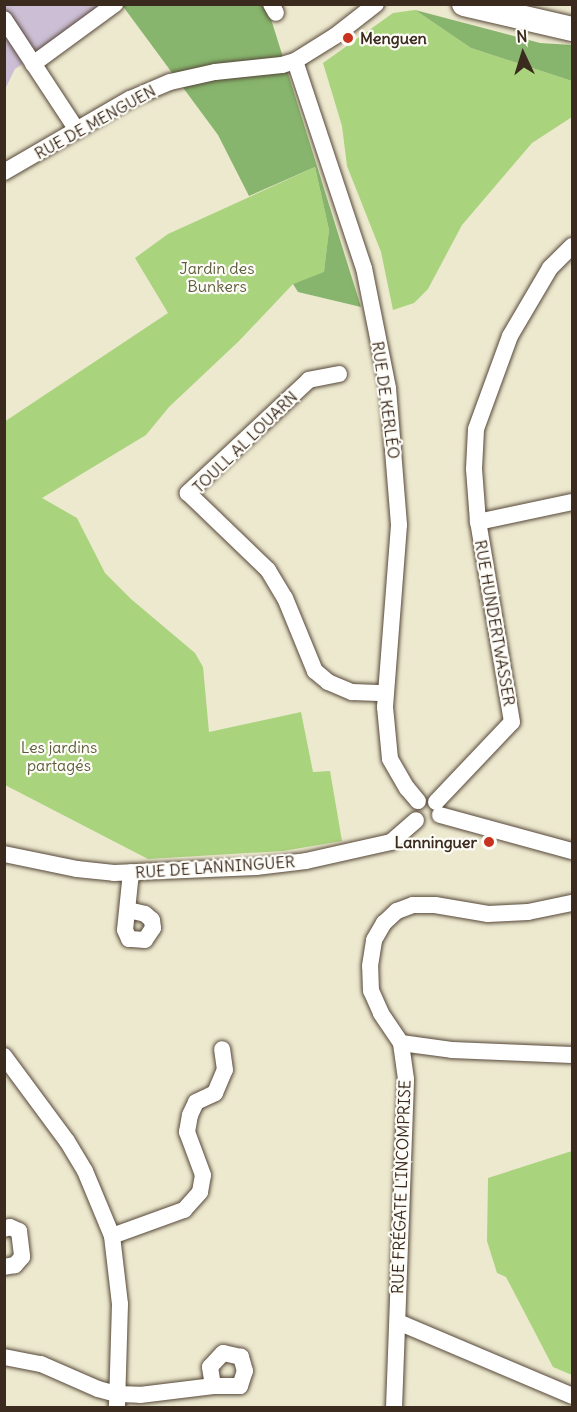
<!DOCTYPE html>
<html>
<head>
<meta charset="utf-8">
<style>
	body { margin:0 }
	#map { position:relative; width:577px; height:1412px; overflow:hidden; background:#ede9cf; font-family:Delius,sans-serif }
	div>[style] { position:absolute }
	.industrial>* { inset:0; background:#ccbed4 }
	.green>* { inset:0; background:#aad37e }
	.forest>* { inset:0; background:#87b56d }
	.roads { filter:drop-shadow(0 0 2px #564739) drop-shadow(0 0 2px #564739) }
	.street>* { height:16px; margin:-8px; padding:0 8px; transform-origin:8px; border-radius:8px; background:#fff }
	.secondary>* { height:24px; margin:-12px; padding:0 12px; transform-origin:12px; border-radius:12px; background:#fff }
	.dots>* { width:16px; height:16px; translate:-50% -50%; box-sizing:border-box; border:3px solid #fdfcf7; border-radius:50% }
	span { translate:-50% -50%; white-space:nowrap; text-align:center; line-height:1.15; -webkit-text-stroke:4.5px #fdfcf7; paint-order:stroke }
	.poi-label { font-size:16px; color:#3b2a1e; font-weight:700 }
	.left { translate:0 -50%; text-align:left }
	.right { translate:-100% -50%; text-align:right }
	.street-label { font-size:16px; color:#3b2a1e }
	.park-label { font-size:16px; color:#5c5d3b }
	.frame { position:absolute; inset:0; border:6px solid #3b2a1e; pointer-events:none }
	.north { position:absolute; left:493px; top:24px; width:60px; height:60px; -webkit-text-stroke:4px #fdfcf7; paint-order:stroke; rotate:356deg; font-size:16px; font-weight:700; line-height:24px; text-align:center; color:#3b2a1e }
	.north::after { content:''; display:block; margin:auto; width:21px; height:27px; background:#3b2a1e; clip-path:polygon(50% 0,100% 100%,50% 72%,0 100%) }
</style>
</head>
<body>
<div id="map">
	<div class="industrial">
		<i style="clip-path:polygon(5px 5px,109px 5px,15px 69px,5px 89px)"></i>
	</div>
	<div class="green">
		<i style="clip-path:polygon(415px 10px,471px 48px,572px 81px,572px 117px,532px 143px,462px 225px,428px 289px,414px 303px,393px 310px,381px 252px,347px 166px,342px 126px,323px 63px,393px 13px)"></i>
		<i style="clip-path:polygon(315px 167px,329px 230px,324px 273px,293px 284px,239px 341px,169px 407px,146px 435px,42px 498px,77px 518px,105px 573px,131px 599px,195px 653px,203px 667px,209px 732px,301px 712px,313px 772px,330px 771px,342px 841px,283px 851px,148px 859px,5px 785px,4px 422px,168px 313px,135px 258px,168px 234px)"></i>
		<i style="clip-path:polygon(572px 1151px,572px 1375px,553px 1367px,506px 1277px,497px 1273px,487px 1241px,488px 1178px)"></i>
	</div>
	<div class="forest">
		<i style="clip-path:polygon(122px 5px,263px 5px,271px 19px,361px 307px,298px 292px,293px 284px,324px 272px,329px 230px,315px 167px,249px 196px,218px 135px)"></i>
		<i style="clip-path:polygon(415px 10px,540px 43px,572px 45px,572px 81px,471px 48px)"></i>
	</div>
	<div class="roads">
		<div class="street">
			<i style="left:271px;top:4px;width:10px;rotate:61deg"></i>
			<i style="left:4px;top:19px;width:133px;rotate:56.7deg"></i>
			<i style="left:295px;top:61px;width:218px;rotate:71.6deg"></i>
			<i style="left:364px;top:268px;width:122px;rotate:78.7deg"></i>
			<i style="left:388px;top:388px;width:137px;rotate:85.4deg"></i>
			<i style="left:399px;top:525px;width:183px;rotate:94.4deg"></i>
			<i style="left:385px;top:707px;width:52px;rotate:84.5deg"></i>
			<i style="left:390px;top:759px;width:34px;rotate:60deg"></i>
			<i style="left:407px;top:788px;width:17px;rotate:50deg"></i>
			<i style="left:33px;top:64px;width:102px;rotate:-36.2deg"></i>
			<i style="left:4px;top:172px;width:146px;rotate:-30.1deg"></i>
			<i style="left:130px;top:99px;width:43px;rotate:-23deg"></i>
			<i style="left:170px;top:82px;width:46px;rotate:-12.5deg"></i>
			<i style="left:215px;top:72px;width:67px;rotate:-6deg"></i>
			<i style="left:282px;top:65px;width:14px;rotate:-17deg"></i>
			<i style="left:295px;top:61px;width:47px;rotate:-32deg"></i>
			<i style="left:335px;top:36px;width:52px;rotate:-38deg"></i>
			<i style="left:339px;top:374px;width:31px;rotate:169deg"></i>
			<i style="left:309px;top:380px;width:166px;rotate:137deg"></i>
			<i style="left:188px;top:493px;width:111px;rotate:43.9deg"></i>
			<i style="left:268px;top:570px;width:33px;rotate:59deg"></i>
			<i style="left:285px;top:598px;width:79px;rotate:67.7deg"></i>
			<i style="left:315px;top:671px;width:17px;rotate:40deg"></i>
			<i style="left:328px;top:682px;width:26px;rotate:23deg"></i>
			<i style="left:352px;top:692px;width:33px;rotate:2deg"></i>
			<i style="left:478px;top:522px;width:96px;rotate:-12deg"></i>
			<i style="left:436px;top:802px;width:110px;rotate:-46.5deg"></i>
			<i style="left:512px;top:722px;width:203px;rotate:-99.6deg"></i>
			<i style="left:478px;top:522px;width:53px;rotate:-94.3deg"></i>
			<i style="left:474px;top:469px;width:40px;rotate:-87.1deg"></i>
			<i style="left:476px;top:429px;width:99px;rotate:-69.9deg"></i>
			<i style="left:510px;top:336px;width:79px;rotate:-59.5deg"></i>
			<i style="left:550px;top:268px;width:31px;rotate:-45deg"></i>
			<i style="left:440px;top:815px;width:137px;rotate:15.3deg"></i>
			<i style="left:4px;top:854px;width:75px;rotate:11.6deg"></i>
			<i style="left:77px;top:869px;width:37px;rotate:6deg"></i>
			<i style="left:114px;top:873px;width:142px;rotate:-2.4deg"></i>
			<i style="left:256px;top:867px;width:50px;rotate:-6.8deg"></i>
			<i style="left:306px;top:861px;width:87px;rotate:-12.6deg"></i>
			<i style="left:391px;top:842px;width:33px;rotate:-41deg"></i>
			<i style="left:128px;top:910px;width:17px;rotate:13deg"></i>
			<i style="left:145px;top:914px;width:9px;rotate:41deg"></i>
			<i style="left:152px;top:920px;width:8px;rotate:83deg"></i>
			<i style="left:153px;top:928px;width:14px;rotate:124deg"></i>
			<i style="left:145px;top:940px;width:16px;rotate:-176deg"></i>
			<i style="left:129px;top:939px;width:10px;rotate:-114deg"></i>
			<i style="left:125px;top:930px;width:58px;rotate:-84.1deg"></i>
			<i style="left:401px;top:1043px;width:51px;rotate:7.8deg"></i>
			<i style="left:452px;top:1050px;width:120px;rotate:2.4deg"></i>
			<i style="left:4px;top:1056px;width:106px;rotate:53.5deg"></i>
			<i style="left:67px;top:1141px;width:35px;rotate:59deg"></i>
			<i style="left:85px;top:1171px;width:70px;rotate:67.4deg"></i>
			<i style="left:112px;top:1236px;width:68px;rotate:83.3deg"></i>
			<i style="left:120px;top:1304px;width:104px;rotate:91.7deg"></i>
			<i style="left:4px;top:1229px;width:6px;rotate:-18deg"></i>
			<i style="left:10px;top:1227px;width:10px;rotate:24deg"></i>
			<i style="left:19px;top:1231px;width:26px;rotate:83deg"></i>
			<i style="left:22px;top:1257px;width:11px;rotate:131deg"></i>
			<i style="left:15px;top:1265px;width:11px;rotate:170deg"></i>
			<i style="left:112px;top:1236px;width:77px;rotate:-19.9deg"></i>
			<i style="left:184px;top:1210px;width:24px;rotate:-48deg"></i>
			<i style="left:200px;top:1192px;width:17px;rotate:-80deg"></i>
			<i style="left:203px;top:1175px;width:46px;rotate:-110.4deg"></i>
			<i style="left:187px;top:1132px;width:17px;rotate:-80deg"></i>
			<i style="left:190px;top:1115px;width:14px;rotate:-65deg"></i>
			<i style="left:196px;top:1102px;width:21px;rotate:-25deg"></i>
			<i style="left:215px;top:1093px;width:25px;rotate:-67deg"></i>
			<i style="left:225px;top:1070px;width:21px;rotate:-98deg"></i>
			<i style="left:398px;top:1322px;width:189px;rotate:23deg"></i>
			<i style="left:4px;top:1357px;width:38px;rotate:11deg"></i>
			<i style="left:41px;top:1364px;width:62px;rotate:23.7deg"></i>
			<i style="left:98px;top:1389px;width:20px;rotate:15deg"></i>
			<i style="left:117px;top:1394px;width:23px;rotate:2deg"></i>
			<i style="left:140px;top:1395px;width:74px;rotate:-7deg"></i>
			<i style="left:213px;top:1386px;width:27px"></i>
			<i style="left:240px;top:1386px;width:16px;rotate:-72deg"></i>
			<i style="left:245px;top:1371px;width:15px;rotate:-106deg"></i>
			<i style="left:241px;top:1357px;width:18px;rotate:-167deg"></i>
			<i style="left:223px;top:1353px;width:19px;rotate:133deg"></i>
			<i style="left:210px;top:1367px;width:19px;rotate:81deg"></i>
			<i style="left:394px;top:1408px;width:329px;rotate:-87.9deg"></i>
			<i style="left:406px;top:1079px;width:36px;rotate:-98deg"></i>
			<i style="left:401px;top:1043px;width:36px;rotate:-124deg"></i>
			<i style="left:381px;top:1013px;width:24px;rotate:-114deg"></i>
			<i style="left:371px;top:991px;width:25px;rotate:-92deg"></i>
			<i style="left:370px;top:966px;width:26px;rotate:-81deg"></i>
			<i style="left:374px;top:940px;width:20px;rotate:-60deg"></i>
			<i style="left:384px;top:923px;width:18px;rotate:-43deg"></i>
			<i style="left:397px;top:911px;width:17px;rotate:-21deg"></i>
			<i style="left:413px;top:905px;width:22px"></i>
			<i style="left:435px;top:905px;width:54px;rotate:9.6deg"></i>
			<i style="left:488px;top:914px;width:40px;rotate:-2.9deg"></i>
			<i style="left:528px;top:912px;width:45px;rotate:-11.6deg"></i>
		</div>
		<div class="secondary">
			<i style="left:464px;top:4px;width:111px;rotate:13deg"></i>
		</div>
	</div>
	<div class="dots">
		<i style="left:348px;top:38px;background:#c8321e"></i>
		<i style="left:489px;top:842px;background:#c8321e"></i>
	</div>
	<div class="poi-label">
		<span class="left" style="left:360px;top:38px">Menguen</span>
		<span class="right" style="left:477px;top:842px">Lanninguer</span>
	</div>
	<div class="street-label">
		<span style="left:95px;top:122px;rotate:-29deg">RUE DE MENGUEN</span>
		<span style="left:386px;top:400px;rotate:82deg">RUE DE KERLÉO</span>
		<span style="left:245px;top:442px;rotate:-44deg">TOULL AL LOUARN</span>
		<span style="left:495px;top:623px;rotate:80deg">RUE HUNDERTWASSER</span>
		<span style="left:215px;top:867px;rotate:-4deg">RUE DE LANNINGUER</span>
		<span style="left:401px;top:1187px;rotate:-88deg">RUE FRÉGATE L'INCOMPRISE</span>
	</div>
	<div class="park-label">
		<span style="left:217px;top:277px">Jardin des<br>Bunkers</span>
		<span style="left:59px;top:756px">Les jardins<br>partagés</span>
	</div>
	<div class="frame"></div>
	<div class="north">N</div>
</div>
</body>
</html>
